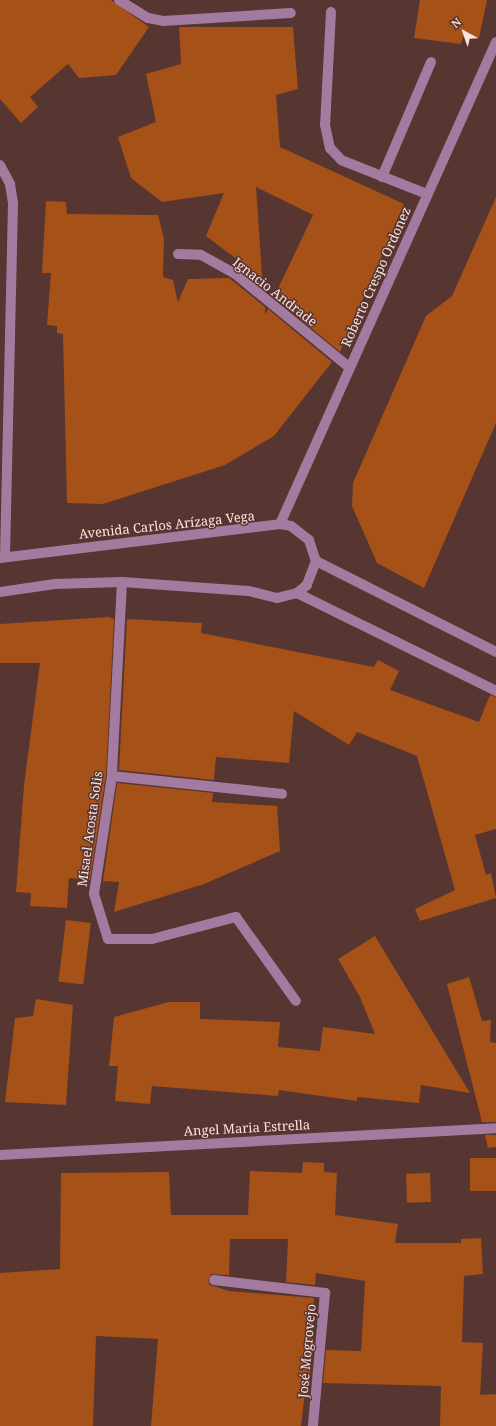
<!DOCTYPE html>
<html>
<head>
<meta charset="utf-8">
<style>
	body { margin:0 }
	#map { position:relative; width:496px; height:1426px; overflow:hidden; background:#573530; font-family:"Noto Serif",serif }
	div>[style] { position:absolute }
	.building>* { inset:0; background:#a55118; transform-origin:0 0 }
	.minor>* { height:10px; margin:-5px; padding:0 5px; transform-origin:5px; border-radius:5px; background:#a47ba0 }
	span { translate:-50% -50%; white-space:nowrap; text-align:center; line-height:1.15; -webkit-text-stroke:3px #573530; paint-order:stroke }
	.street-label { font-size:13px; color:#fae4e0 }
	.north { position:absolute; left:444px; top:12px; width:40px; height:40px; -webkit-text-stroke:3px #573530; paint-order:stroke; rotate:320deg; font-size:11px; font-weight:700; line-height:16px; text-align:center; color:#fae4e0 }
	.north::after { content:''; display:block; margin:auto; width:14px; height:18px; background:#fae4e0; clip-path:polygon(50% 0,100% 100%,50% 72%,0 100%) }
</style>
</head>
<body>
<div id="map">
	<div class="building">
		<i style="clip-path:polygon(0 0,111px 0,149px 27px,116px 75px,79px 78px,68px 64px,30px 97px,38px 107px,21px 123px,0 99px)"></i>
		<i style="clip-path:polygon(420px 0,487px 0,479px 38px,463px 37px,461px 44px,414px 38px)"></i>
		<i style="clip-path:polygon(179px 27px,293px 27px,298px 89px,276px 95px,280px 147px,404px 204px,340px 352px,274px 297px,313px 215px,256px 187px,263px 289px,249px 277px,259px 276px,206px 236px,224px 193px,162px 202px,131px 178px,118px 137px,156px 122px,146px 74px,181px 64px)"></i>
		<i style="clip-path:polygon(496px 197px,496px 423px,424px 588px,377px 563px,352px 506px,353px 483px,426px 316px,452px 296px)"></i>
		<i style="clip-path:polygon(46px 201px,66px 202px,67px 214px,158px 215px,164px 239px,163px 277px,173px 280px,178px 302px,188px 279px,229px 278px,265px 307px,265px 315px,268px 309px,332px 362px,274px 436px,225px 465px,103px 504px,67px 503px,63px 334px,57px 333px,57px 326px,47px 325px,51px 273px,42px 273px)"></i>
		<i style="clip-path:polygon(109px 617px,114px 619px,106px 775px,90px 880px,69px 878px,67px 908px,30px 906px,31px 893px,16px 892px,24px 785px,40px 663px,0 663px,0 624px)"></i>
		<i style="clip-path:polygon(127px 619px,202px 623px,201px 633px,374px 667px,378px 660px,399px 671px,390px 690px,479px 722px,490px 695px,496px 697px,496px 829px,475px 835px,486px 875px,491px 873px,496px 898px,420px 921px,415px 909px,455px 890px,417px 756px,357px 732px,349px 745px,294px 711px,289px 763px,216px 757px,214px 780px,119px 770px)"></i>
		<i style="clip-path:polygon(117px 783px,213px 793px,212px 802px,277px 806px,280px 851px,204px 884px,114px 912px,119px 882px,103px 881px)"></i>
		<i style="left:66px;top:920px;width:25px;height:62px;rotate:7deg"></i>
		<i style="clip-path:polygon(375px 936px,470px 1093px,421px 1085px,419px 1103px,357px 1097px,357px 1101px,279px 1090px,278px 1096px,152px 1086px,150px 1104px,115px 1101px,118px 1066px,109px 1066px,114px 1017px,169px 1002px,200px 1002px,200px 1019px,280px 1022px,278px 1047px,320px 1051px,323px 1027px,375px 1034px,360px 997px,338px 959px)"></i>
		<i style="clip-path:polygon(469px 977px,482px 1021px,491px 1020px,490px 1042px,496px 1043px,496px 1122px,482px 1122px,447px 984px)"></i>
		<i style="clip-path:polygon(36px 999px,73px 1005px,66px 1105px,5px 1102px,15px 1018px,33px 1016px)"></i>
		<i style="clip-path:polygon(485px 1135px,496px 1135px,496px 1147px,488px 1148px)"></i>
		<i style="left:496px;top:1158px;width:33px;height:26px;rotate:90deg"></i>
		<i style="clip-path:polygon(303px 1162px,324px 1163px,324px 1172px,337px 1173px,335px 1215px,398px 1224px,395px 1243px,461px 1243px,461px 1239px,481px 1238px,483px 1274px,464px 1276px,462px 1342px,483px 1343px,480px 1395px,496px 1394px,496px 1426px,440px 1426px,441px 1386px,323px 1383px,326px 1350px,361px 1351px,365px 1281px,316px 1273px,315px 1285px,286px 1282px,288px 1239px,230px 1239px,229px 1275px,211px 1274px,208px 1280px,210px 1285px,229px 1291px,314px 1298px,310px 1382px,305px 1392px,301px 1426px,151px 1426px,158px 1339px,96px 1336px,93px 1426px,0 1426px,0 1273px,60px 1269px,61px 1173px,169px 1172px,171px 1215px,248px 1215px,250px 1171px,302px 1173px)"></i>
		<i style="left:430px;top:1173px;width:29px;height:24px;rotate:88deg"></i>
	</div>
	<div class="minor">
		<i style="left:119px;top:0;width:34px;rotate:32deg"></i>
		<i style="left:148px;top:18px;width:15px;rotate:11deg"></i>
		<i style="left:163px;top:21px;width:128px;rotate:-3.6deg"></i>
		<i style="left:331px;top:12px;width:113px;rotate:93deg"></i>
		<i style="left:325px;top:125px;width:24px;rotate:78deg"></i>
		<i style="left:330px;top:148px;width:16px;rotate:47deg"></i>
		<i style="left:341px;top:160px;width:92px;rotate:21.6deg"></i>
		<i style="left:0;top:165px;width:21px;rotate:62deg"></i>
		<i style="left:10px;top:184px;width:20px;rotate:81deg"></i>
		<i style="left:13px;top:204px;width:353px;rotate:91.3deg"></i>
		<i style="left:382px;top:177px;width:125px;rotate:-66.9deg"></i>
		<i style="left:178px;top:254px;width:23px;rotate:2deg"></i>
		<i style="left:201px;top:255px;width:38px;rotate:29deg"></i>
		<i style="left:234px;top:273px;width:149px;rotate:39.3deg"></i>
		<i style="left:280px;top:524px;width:528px;rotate:-65.86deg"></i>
		<i style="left:0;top:558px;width:282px;rotate:-6.9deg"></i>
		<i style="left:280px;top:524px;width:11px;rotate:10deg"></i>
		<i style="left:291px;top:526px;width:23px;rotate:38deg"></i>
		<i style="left:309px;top:540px;width:22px;rotate:72deg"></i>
		<i style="left:316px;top:561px;width:26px;rotate:111deg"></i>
		<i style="left:307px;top:585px;width:13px;rotate:141deg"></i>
		<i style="left:297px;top:593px;width:21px;rotate:166deg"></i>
		<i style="left:277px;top:598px;width:30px;rotate:-166deg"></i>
		<i style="left:248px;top:591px;width:126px;rotate:-175.9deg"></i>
		<i style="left:122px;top:582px;width:67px;rotate:178.3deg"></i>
		<i style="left:55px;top:584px;width:56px;rotate:171.7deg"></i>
		<i style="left:316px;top:561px;width:202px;rotate:26.8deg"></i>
		<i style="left:122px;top:582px;width:194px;rotate:93deg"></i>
		<i style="left:112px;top:776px;width:119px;rotate:98.7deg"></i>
		<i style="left:94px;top:894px;width:47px;rotate:72.7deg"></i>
		<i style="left:108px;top:939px;width:44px"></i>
		<i style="left:152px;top:939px;width:87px;rotate:-14.7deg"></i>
		<i style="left:236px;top:917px;width:103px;rotate:54.5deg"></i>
		<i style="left:297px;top:593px;width:222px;rotate:26.2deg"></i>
		<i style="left:112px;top:776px;width:171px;rotate:6deg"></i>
		<i style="left:0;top:1155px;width:497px;rotate:-3.1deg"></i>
		<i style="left:214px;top:1280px;width:112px;rotate:6.7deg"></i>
		<i style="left:325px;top:1293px;width:134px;rotate:95.2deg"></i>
	</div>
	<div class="street-label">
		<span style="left:376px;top:277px;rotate:-66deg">Roberto Crespo Ordonez</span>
		<span style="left:275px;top:292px;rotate:38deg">Ignacio Andrade</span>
		<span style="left:167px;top:525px;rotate:-6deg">Avenida Carlos Arízaga Vega</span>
		<span style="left:90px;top:829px;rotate:-82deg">Misael Acosta Solis</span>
		<span style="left:247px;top:1128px;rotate:-3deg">Angel Maria Estrella</span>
		<span style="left:307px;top:1351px;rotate:-85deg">José Mogrovejo</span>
	</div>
	<div class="north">N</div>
</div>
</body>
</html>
